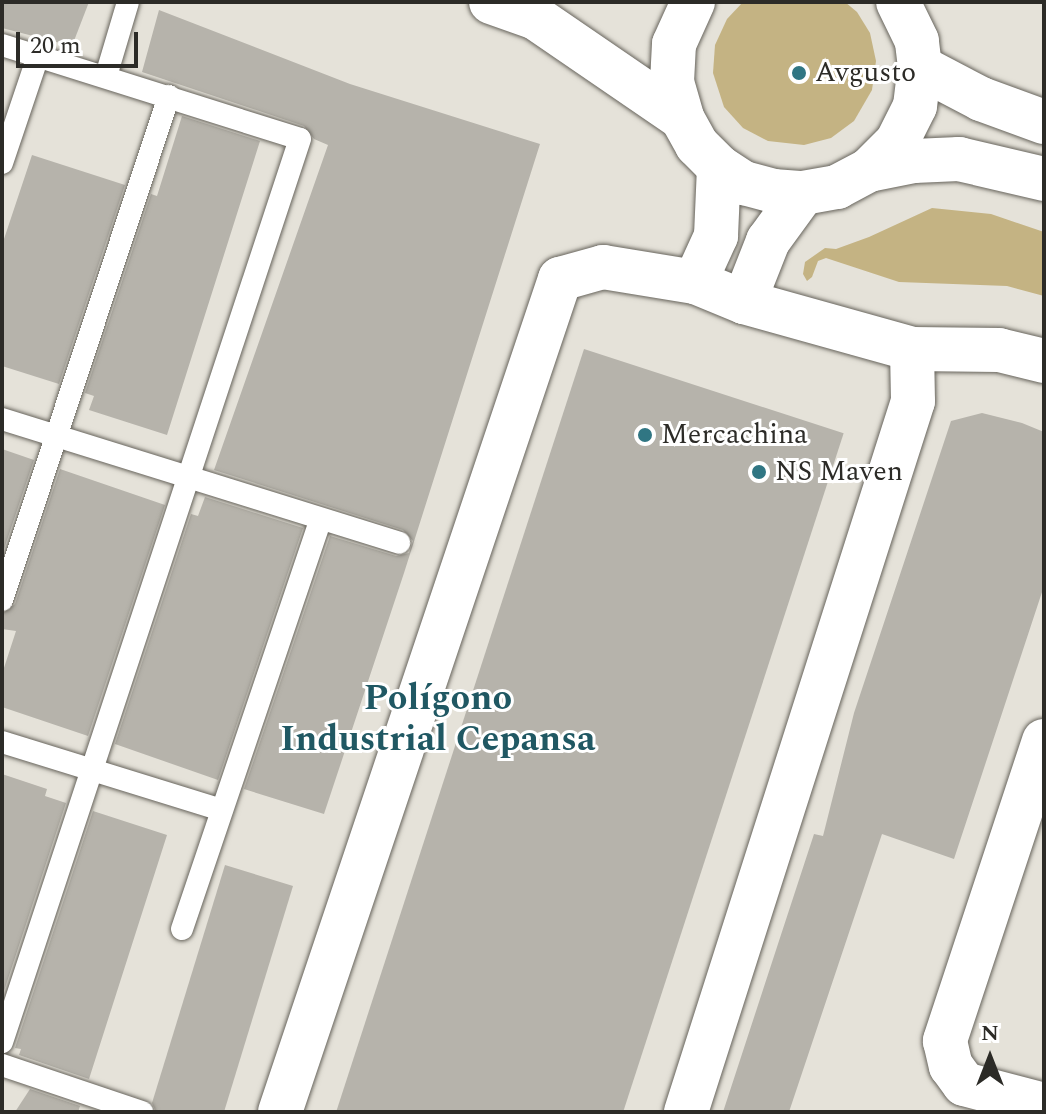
<!DOCTYPE html>
<html>
<head>
<meta charset="utf-8">
<style>
	body { margin:0 }
	#map { position:relative; width:1046px; height:1114px; overflow:hidden; background:#e5e2d9; font-family:Spectral,serif }
	div>[style] { position:absolute }
	.green>* { inset:0; background:#c4b383 }
	.building>* { inset:0; background:#b6b3ab; transform-origin:0 0 }
	.roads { filter:drop-shadow(0 0 2px #67645c) drop-shadow(0 0 2px #67645c) }
	.lane>* { height:22px; margin:-11px; padding:0 11px; transform-origin:11px; border-radius:11px; background:#fff }
	.street>* { height:44px; margin:-22px; padding:0 22px; transform-origin:22px; border-radius:22px; background:#fff }
	.highway>* { height:44px; margin:-22px; padding:0 22px; transform-origin:22px; border-radius:22px; background:#fff }
	.dots>* { width:22px; height:22px; translate:-50% -50%; box-sizing:border-box; border:4px solid #fff; border-radius:50% }
	span { translate:-50% -50%; white-space:nowrap; text-align:center; line-height:1.15; -webkit-text-stroke:6px #fff; paint-order:stroke }
	.poi-label { font-size:28px; color:#2c2b27 }
	.left { translate:0 -50%; text-align:left }
	.district-label { font-size:36px; color:#205863; font-weight:700 }
	.frame { position:absolute; inset:0; border:4px solid #2c2b27; pointer-events:none }
	.north { position:absolute; left:950px; top:1018px; width:80px; height:80px; -webkit-text-stroke:6px #fff; paint-order:stroke; rotate:0deg; font-size:22px; font-weight:700; line-height:32px; text-align:center; color:#2c2b27 }
	.north::after { content:''; display:block; margin:auto; width:28px; height:36px; background:#2c2b27; clip-path:polygon(50% 0,100% 100%,50% 72%,0 100%) }
	.scale { position:absolute; left:16px; top:32px; width:122px; height:36px; box-sizing:border-box; border:4px solid #2c2b27; border-top:0; padding-left:10px; font-size:24px; line-height:28px; white-space:nowrap; color:#2c2b27; -webkit-text-stroke:6px #fff; paint-order:stroke }
</style>
</head>
<body>
<div id="map">
	<div class="green">
		<i style="clip-path:polygon(743px 2px,845px 2px,857px 12px,870px 33px,876px 61px,872px 90px,854px 121px,831px 138px,804px 145px,768px 141px,743px 128px,724px 107px,713px 73px,715px 45px,727px 19px)"></i>
		<i style="clip-path:polygon(932px 208px,991px 214px,1044px 232px,1044px 296px,1007px 286px,899px 282px,826px 258px,818px 261px,812px 277px,807px 281px,803px 274px,805px 262px,825px 248px,836px 249px,869px 237px)"></i>
	</div>
	<div class="building">
		<i style="clip-path:polygon(2px 2px,89px 2px,72px 46px,2px 28px)"></i>
		<i style="clip-path:polygon(159px 10px,350px 84px,540px 144px,404px 573px,324px 814px,244px 789px,330px 536px,396px 556px,409px 553px,413px 541px,403px 530px,214px 470px,328px 145px,314px 139px,304px 126px,142px 72px)"></i>
		<i style="clip-path:polygon(182px 116px,260px 141px,167px 435px,89px 410px,94px 396px,85px 393px,151px 194px,157px 196px)"></i>
		<i style="clip-path:polygon(32px 155px,125px 185px,59px 384px,2px 366px,2px 245px)"></i>
		<i style="left:584px;top:349px;width:273px;height:804px;rotate:18deg"></i>
		<i style="clip-path:polygon(982px 413px,1022px 423px,1044px 432px,1044px 586px,954px 859px,882px 834px,789px 1112px,723px 1112px,814px 834px,823px 836px,854px 713px,951px 421px)"></i>
		<i style="clip-path:polygon(2px 449px,34px 460px,2px 555px)"></i>
		<i style="clip-path:polygon(60px 469px,165px 505px,88px 736px,2px 707px,2px 674px,16px 631px,2px 629px,2px 614px,15px 604px)"></i>
		<i style="clip-path:polygon(205px 497px,303px 528px,218px 780px,115px 744px,191px 514px,198px 516px)"></i>
		<i style="clip-path:polygon(2px 774px,47px 789px,45px 796px,66px 803px,2px 997px)"></i>
		<i style="clip-path:polygon(93px 811px,167px 835px,89px 1079px,19px 1055px,21px 1049px,15px 1048px)"></i>
		<i style="clip-path:polygon(225px 865px,293px 886px,224px 1112px,156px 1112px,152px 1103px)"></i>
		<i style="clip-path:polygon(30px 1089px,80px 1106px,78px 1112px,15px 1112px)"></i>
	</div>
	<div class="roads">
		<div class="lane">
			<i style="left:2px;top:45px;width:312px;rotate:17.5deg"></i>
			<i style="left:300px;top:139px;width:951px;rotate:108.26deg"></i>
			<i style="left:106px;top:76px;width:77px;rotate:-73.4deg"></i>
			<i style="left:2px;top:163px;width:113px;rotate:-71.4deg"></i>
			<i style="left:2px;top:419px;width:416px;rotate:17.3deg"></i>
			<i style="left:2px;top:600px;width:531px;rotate:-71.67deg"></i>
			<i style="left:2px;top:742px;width:230px;rotate:17.2deg"></i>
			<i style="left:182px;top:929px;width:433px;rotate:-71.3deg"></i>
			<i style="left:2px;top:1065px;width:148px;rotate:18.6deg"></i>
		</div>
		<div class="street">
			<i style="left:695px;top:282px;width:51px;rotate:-65.5deg"></i>
			<i style="left:716px;top:236px;width:69px;rotate:-87.5deg"></i>
			<i style="left:744px;top:302px;width:66px;rotate:-68.5deg"></i>
			<i style="left:768px;top:241px;width:59px;rotate:-53.9deg"></i>
			<i style="left:1044px;top:741px;width:316px;rotate:108.3deg"></i>
			<i style="left:945px;top:1041px;width:26px;rotate:77deg"></i>
			<i style="left:951px;top:1066px;width:22px;rotate:54deg"></i>
			<i style="left:964px;top:1084px;width:83px;rotate:14.7deg"></i>
			<i style="left:280px;top:1112px;width:879px;rotate:-71.42deg"></i>
			<i style="left:560px;top:279px;width:45px;rotate:-15.6deg"></i>
			<i style="left:603px;top:267px;width:93px;rotate:9.3deg"></i>
			<i style="left:695px;top:282px;width:53px;rotate:22.2deg"></i>
			<i style="left:744px;top:302px;width:174px;rotate:15.6deg"></i>
			<i style="left:912px;top:349px;width:87px;rotate:0.7deg"></i>
			<i style="left:999px;top:350px;width:46px;rotate:13.7deg"></i>
			<i style="left:686px;top:1112px;width:746px;rotate:-72.29deg"></i>
			<i style="left:913px;top:401px;width:52px;rotate:-91.1deg"></i>
		</div>
		<div class="highway">
			<i style="left:491px;top:2px;width:48px;rotate:19.6deg"></i>
			<i style="left:536px;top:18px;width:177px;rotate:34.4deg"></i>
			<i style="left:693px;top:2px;width:46px;rotate:114.3deg"></i>
			<i style="left:674px;top:44px;width:38px;rotate:93deg"></i>
			<i style="left:672px;top:82px;width:37px;rotate:74deg"></i>
			<i style="left:682px;top:118px;width:31px;rotate:61deg"></i>
			<i style="left:697px;top:145px;width:31px;rotate:45deg"></i>
			<i style="left:719px;top:167px;width:30px;rotate:33deg"></i>
			<i style="left:744px;top:183px;width:30px;rotate:15deg"></i>
			<i style="left:773px;top:191px;width:30px;rotate:4deg"></i>
			<i style="left:803px;top:193px;width:35px;rotate:-10deg"></i>
			<i style="left:837px;top:187px;width:36px;rotate:-28deg"></i>
			<i style="left:869px;top:170px;width:40px;rotate:-45deg"></i>
			<i style="left:897px;top:142px;width:40px;rotate:-63.4deg"></i>
			<i style="left:915px;top:106px;width:39px;rotate:-83deg"></i>
			<i style="left:920px;top:67px;width:26px;rotate:-97deg"></i>
			<i style="left:917px;top:41px;width:43px;rotate:-116deg"></i>
			<i style="left:920px;top:67px;width:69px;rotate:27.7deg"></i>
			<i style="left:981px;top:99px;width:67px;rotate:20.1deg"></i>
			<i style="left:869px;top:170px;width:46px;rotate:-11.3deg"></i>
			<i style="left:914px;top:161px;width:45px;rotate:-2.5deg"></i>
			<i style="left:959px;top:159px;width:87px;rotate:13.2deg"></i>
		</div>
	</div>
	<div class="dots">
		<i style="left:799px;top:73px;background:#307683"></i>
		<i style="left:645px;top:435px;background:#307683"></i>
		<i style="left:759px;top:472px;background:#307683"></i>
	</div>
	<div class="poi-label">
		<span class="left" style="left:815px;top:73px">Avgusto</span>
		<span class="left" style="left:661px;top:435px">Mercachina</span>
		<span class="left" style="left:775px;top:472px">NS Maven</span>
	</div>
	<div class="district-label">
		<span style="left:438px;top:719px">Polígono<br>Industrial Cepansa</span>
	</div>
	<div class="frame"></div>
	<div class="north">N</div>
	<div class="scale">20 m</div>
</div>
</body>
</html>
